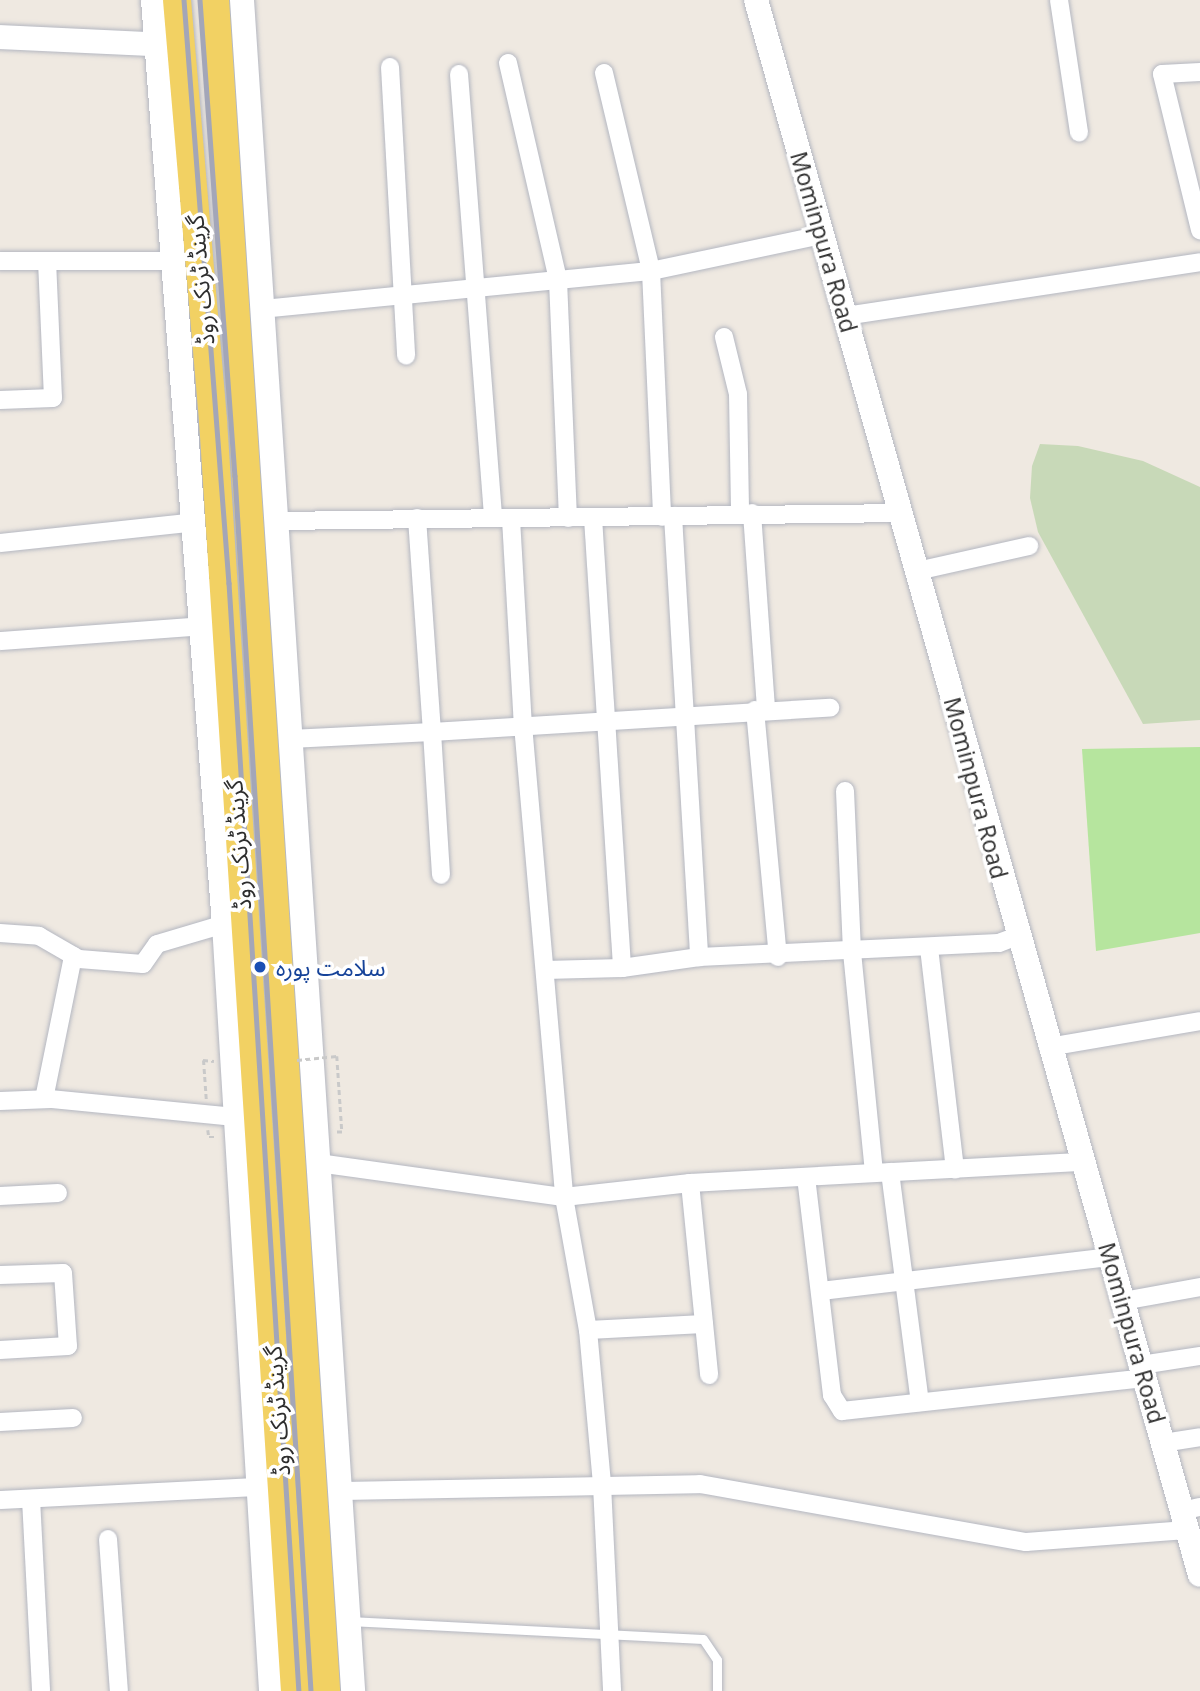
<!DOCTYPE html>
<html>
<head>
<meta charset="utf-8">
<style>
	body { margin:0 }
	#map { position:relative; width:1200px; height:1691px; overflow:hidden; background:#efe9e1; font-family:"Open Sans","Noto Sans Arabic",sans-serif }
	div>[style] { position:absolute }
	.green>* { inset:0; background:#b6e59e }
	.cemetery>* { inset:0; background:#c8d9b8 }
	.path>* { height:2.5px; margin-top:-1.25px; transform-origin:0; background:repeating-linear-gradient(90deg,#c9c9c9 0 5px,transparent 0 8.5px) }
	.roads { filter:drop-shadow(0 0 2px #b4b7c1) drop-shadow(0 0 2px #b4b7c1) }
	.lane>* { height:9px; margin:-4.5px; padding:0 4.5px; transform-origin:4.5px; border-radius:4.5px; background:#fff }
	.street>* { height:18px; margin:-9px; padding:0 9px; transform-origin:9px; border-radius:9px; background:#fff }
	.secondary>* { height:24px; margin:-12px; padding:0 12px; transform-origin:12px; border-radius:12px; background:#fff }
	.primary>* { height:28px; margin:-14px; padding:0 14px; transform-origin:14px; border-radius:14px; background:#f2d163 }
	.rail>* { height:4.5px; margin:-2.25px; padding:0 2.25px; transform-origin:2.25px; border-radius:2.25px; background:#a3a6b8 }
	.path-bridge>* { height:2.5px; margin-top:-1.25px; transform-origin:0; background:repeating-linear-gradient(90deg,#c9c9c9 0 5px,transparent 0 8.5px) }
	.dots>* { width:19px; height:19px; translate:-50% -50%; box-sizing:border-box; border:4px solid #fff; border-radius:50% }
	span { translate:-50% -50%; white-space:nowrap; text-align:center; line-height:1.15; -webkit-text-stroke:7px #fff; paint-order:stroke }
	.street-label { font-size:23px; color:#2e2e2e }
	.transit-label { font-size:23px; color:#164399 }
	.left { translate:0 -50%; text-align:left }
</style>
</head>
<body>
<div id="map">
	<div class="green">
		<i style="clip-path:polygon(1200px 747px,1200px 933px,1096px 951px,1082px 749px)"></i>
	</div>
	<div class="cemetery">
		<i style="clip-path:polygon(1040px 444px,1078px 446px,1143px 461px,1200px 487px,1200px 720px,1143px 724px,1038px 532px,1030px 498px,1032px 466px)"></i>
	</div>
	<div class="path">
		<i style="left:337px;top:1056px;width:76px;rotate:86.2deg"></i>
		<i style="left:342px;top:1132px;width:5px;rotate:180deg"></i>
		<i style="left:206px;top:1099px;width:39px;rotate:-94deg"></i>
		<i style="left:203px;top:1060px;width:11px;rotate:5deg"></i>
		<i style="left:208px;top:1130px;width:7px;rotate:82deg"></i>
		<i style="left:209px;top:1137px;width:7px"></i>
	</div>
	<div class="roads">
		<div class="lane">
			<i style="left:349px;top:1621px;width:354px;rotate:2.9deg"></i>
			<i style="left:703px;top:1639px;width:25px;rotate:56deg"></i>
			<i style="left:717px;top:1660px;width:31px;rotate:90deg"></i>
		</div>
		<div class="street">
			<i style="left:1059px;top:0;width:134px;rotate:81.4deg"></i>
			<i style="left:508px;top:63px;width:223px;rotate:77deg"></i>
			<i style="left:558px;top:280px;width:238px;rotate:87.6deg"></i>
			<i style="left:390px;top:67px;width:289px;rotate:86.8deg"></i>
			<i style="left:1200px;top:72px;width:38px;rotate:177deg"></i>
			<i style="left:1162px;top:74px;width:161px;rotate:76.3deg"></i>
			<i style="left:604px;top:73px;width:204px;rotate:76.6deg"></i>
			<i style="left:651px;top:271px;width:246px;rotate:87.4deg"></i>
			<i style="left:459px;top:74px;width:445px;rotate:85.6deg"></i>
			<i style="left:0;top:261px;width:170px"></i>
			<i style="left:262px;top:309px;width:391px;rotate:-5.6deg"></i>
			<i style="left:651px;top:271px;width:175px;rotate:-11.9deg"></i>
			<i style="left:845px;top:316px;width:359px;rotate:-8.6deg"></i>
			<i style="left:724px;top:337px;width:59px;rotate:76.2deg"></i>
			<i style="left:738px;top:394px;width:118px;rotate:89deg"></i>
			<i style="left:0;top:400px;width:53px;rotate:-2.2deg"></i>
			<i style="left:53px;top:398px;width:137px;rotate:-92.5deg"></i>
			<i style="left:752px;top:513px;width:197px;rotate:85.9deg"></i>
			<i style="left:673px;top:516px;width:442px;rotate:86.6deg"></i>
			<i style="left:417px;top:518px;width:215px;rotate:86deg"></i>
			<i style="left:432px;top:732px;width:399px;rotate:-3.5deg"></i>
			<i style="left:593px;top:518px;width:451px;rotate:86.3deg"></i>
			<i style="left:511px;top:519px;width:206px;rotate:86.7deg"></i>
			<i style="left:523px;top:725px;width:474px;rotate:85deg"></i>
			<i style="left:564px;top:1197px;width:135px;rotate:79.8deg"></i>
			<i style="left:588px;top:1330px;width:156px;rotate:84.8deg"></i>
			<i style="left:602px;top:1485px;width:206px;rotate:87.2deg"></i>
			<i style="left:276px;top:521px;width:625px;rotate:-0.73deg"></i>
			<i style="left:0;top:543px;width:196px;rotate:-6.1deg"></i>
			<i style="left:917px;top:571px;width:115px;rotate:-12.6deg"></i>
			<i style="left:0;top:641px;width:203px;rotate:-4.2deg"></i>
			<i style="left:755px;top:710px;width:248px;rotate:84.7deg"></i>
			<i style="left:290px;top:739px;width:142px;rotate:-2.8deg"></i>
			<i style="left:432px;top:732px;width:143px;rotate:86.4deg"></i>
			<i style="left:845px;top:791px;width:161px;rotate:87.5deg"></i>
			<i style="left:852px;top:952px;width:222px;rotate:84.3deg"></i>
			<i style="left:0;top:933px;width:39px;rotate:4deg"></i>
			<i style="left:39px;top:936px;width:46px;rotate:29.9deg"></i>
			<i style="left:79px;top:959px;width:64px;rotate:4.5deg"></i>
			<i style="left:143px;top:964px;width:24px;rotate:-55deg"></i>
			<i style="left:157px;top:944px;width:70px;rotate:-16.6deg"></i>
			<i style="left:929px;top:948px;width:223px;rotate:83.3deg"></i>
			<i style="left:545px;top:970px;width:77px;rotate:-1.5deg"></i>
			<i style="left:622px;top:968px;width:78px;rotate:-8.1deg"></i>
			<i style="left:699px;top:957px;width:300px;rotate:-2.7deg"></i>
			<i style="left:999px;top:943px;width:19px;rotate:-21deg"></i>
			<i style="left:1048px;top:1047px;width:154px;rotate:-9.7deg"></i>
			<i style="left:44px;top:1099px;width:146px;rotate:-78.5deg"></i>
			<i style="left:0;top:1101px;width:51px;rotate:-2.2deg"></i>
			<i style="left:51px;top:1099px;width:186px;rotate:5.6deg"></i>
			<i style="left:318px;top:1163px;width:248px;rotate:7.9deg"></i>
			<i style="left:564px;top:1197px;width:127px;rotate:-6.3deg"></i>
			<i style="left:690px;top:1183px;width:394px;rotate:-3.1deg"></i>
			<i style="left:890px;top:1172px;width:232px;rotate:82.6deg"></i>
			<i style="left:806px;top:1177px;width:220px;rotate:83.2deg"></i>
			<i style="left:832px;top:1395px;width:19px;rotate:58deg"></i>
			<i style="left:842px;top:1411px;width:304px;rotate:-6.2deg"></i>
			<i style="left:690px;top:1183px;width:193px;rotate:84.3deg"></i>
			<i style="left:0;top:1196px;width:58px;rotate:-3deg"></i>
			<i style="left:0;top:1275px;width:63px;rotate:-1.8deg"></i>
			<i style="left:63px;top:1273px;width:73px;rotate:86.1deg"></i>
			<i style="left:68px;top:1346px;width:68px;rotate:176.6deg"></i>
			<i style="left:821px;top:1291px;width:292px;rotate:-6.7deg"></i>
			<i style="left:1123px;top:1301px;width:78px;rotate:-10.3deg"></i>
			<i style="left:588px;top:1330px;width:116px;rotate:-3deg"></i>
			<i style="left:1141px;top:1365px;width:60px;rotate:-8.7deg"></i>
			<i style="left:0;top:1422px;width:73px;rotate:-3.1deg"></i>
			<i style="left:1163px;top:1443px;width:37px;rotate:-9deg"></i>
			<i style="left:339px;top:1491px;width:361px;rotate:-1.1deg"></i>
			<i style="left:700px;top:1484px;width:331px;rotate:10.1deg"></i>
			<i style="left:1026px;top:1542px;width:161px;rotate:-4.3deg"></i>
			<i style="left:31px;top:1499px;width:192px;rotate:87deg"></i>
			<i style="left:0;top:1500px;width:257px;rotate:-2.9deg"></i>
			<i style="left:1182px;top:1511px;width:18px;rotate:-13deg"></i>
			<i style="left:108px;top:1539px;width:152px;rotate:85.9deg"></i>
		</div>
		<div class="secondary">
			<i style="left:153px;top:0;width:927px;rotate:85.61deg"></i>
			<i style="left:224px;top:924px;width:768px;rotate:86.49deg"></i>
			<i style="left:242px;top:0;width:1695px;rotate:86.24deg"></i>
			<i style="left:756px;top:0;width:1636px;rotate:74.26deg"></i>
			<i style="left:0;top:37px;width:171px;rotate:2.7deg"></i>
		</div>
		<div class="primary">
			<i style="left:177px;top:0;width:422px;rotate:85.1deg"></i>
			<i style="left:213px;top:420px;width:1274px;rotate:86.31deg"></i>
			<i style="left:215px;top:0;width:1695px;rotate:86.24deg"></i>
		</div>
	</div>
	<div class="rail">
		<i style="left:184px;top:0;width:585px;rotate:85.59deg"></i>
		<i style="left:229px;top:583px;width:1110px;rotate:86.39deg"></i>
		<i style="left:200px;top:0;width:477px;rotate:85.8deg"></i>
		<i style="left:235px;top:476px;width:1217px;rotate:86.42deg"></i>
	</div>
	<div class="path-bridge">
		<i style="left:297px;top:1060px;width:40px;rotate:-5.7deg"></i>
	</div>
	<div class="dots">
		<i style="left:260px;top:967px;background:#1a4fb4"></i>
	</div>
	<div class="street-label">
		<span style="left:824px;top:242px;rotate:74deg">Mominpura Road</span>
		<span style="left:200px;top:280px;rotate:-95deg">گرینڈ ٹرنک روڈ</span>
		<span style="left:976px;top:788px;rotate:75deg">Mominpura Road</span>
		<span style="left:238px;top:845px;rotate:-94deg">گرینڈ ٹرنک روڈ</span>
		<span style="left:1132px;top:1333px;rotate:74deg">Mominpura Road</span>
		<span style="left:277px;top:1411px;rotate:-94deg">گرینڈ ٹرنک روڈ</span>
	</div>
	<div class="transit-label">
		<span class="left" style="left:276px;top:967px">سلامت پورہ</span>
	</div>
</div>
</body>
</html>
